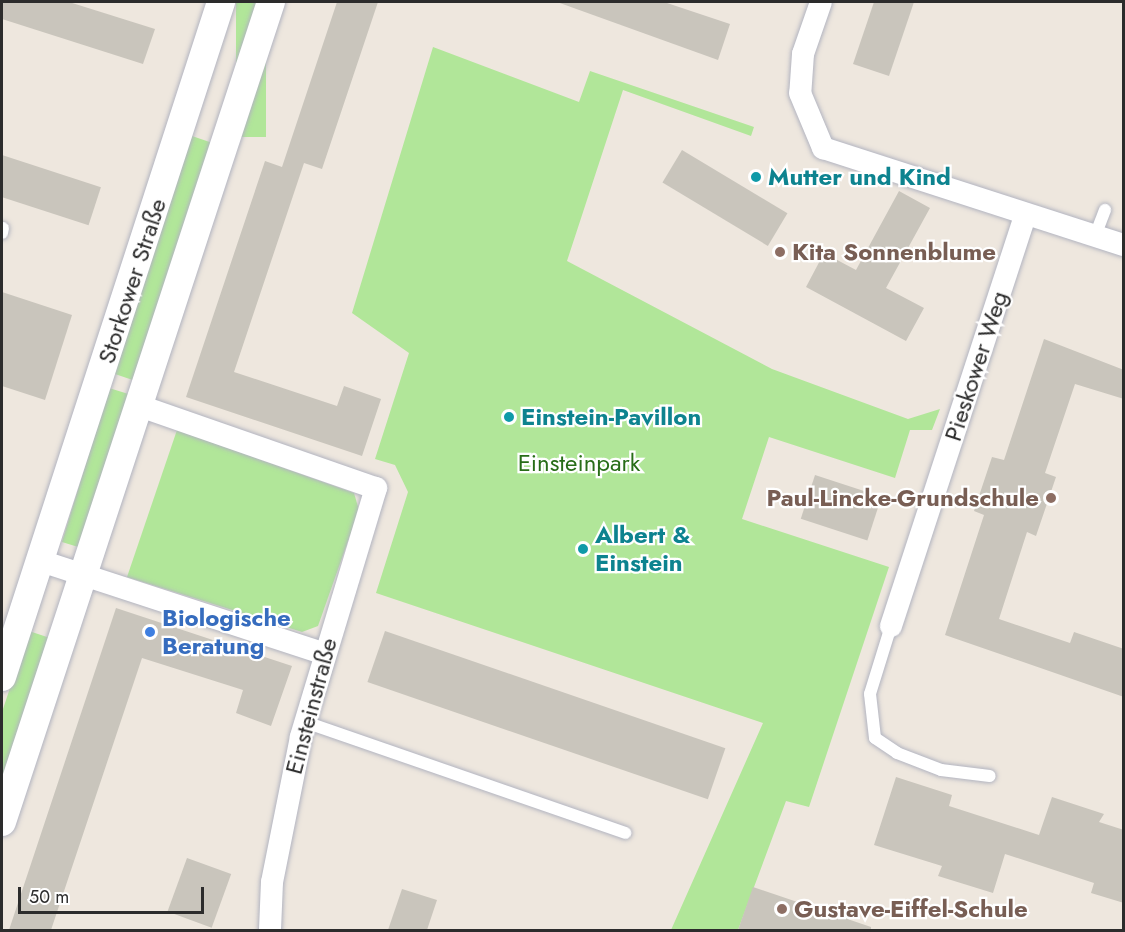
<!DOCTYPE html>
<html>
<head>
<meta charset="utf-8">
<style>
	body { margin:0 }
	#map { position:relative; width:1125px; height:932px; overflow:hidden; background:#eee7de; font-family:Jost,sans-serif }
	div>[style] { position:absolute }
	.green>* { inset:0; background:#b1e699; transform-origin:0 0 }
	.building>* { inset:0; background:#c9c5bc; transform-origin:0 0 }
	.roads { filter:drop-shadow(0 0 2px #b2b4c0) drop-shadow(0 0 2px #b2b4c0) }
	.service>* { height:12px; margin:-6px; padding:0 6px; transform-origin:6px; border-radius:6px; background:#fff }
	.minor>* { height:22px; margin:-11px; padding:0 11px; transform-origin:11px; border-radius:11px; background:#fff }
	.tertiary>* { height:28px; margin:-14px; padding:0 14px; transform-origin:14px; border-radius:14px; background:#fff }
	.dots>* { width:16px; height:16px; translate:-50% -50%; box-sizing:border-box; border:3px solid #fff; border-radius:50% }
	span { translate:-50% -50%; white-space:nowrap; text-align:center; line-height:1.15; -webkit-text-stroke:4.5px #fff; paint-order:stroke }
	.culture-label { font-size:24px; color:#0d838f; font-weight:700 }
	.left { translate:0 -50%; text-align:left }
	.education-label { font-size:24px; color:#785e54; font-weight:700 }
	.right { translate:-100% -50%; text-align:right }
	.street-label { font-size:24px; color:#2c2c2c }
	.park-label { font-size:24px; color:#286d18 }
	.shop-label { font-size:24px; color:#366cbe; font-weight:700 }
	.frame { position:absolute; inset:0; border:3px solid #2c2c2c; pointer-events:none }
	.scale { position:absolute; left:18px; top:887px; width:186px; height:27px; box-sizing:border-box; border:3px solid #2c2c2c; border-top:0; padding-left:8px; font-size:18px; line-height:21px; white-space:nowrap; color:#2c2c2c; -webkit-text-stroke:4px #fff; paint-order:stroke }
</style>
</head>
<body>
<div id="map">
	<div class="green">
		<i style="left:236px;top:2px;width:30px;height:135px"></i>
		<i style="clip-path:polygon(433px 47px,579px 102px,590px 71px,754px 127px,751px 136px,623px 90px,567px 261px,772px 369px,908px 419px,940px 409px,932px 430px,910px 430px,895px 478px,769px 437px,742px 519px,889px 567px,809px 807px,786px 801px,738px 930px,671px 930px,763px 723px,376px 593px,408px 492px,395px 465px,375px 459px,409px 353px,352px 313px)"></i>
		<i style="left:192px;top:136px;width:28px;height:250px;rotate:19deg"></i>
		<i style="left:109px;top:388px;width:28px;height:161px;rotate:17deg"></i>
		<i style="clip-path:polygon(177px 430px,354px 493px,359px 510px,318px 626px,302px 632px,127px 577px)"></i>
		<i style="clip-path:polygon(29px 631px,53px 639px,2px 791px,2px 712px)"></i>
	</div>
	<div class="building">
		<i style="clip-path:polygon(2px 2px,69px 2px,155px 29px,143px 64px,2px 19px)"></i>
		<i style="clip-path:polygon(337px 2px,378px 2px,322px 169px,304px 163px,234px 372px,337px 406px,344px 386px,381px 399px,362px 456px,186px 397px,265px 161px,282px 167px)"></i>
		<i style="clip-path:polygon(557px 2px,664px 2px,730px 24px,718px 60px)"></i>
		<i style="clip-path:polygon(874px 2px,914px 2px,889px 76px,853px 64px)"></i>
		<i style="left:682px;top:150px;width:123px;height:38px;rotate:31deg"></i>
		<i style="left:2px;top:155px;width:104px;height:40px;rotate:18deg"></i>
		<i style="clip-path:polygon(899px 191px,930px 208px,886px 288px,924px 308px,906px 341px,806px 287px,824px 253px,856px 270px)"></i>
		<i style="clip-path:polygon(2px 292px,72px 315px,45px 400px,2px 386px)"></i>
		<i style="clip-path:polygon(1044px 339px,1124px 370px,1124px 399px,1075px 384px,1045px 473px,1056px 477px,1036px 536px,1027px 532px,999px 619px,1070px 643px,1074px 632px,1124px 649px,1124px 697px,945px 635px,984px 515px,974px 511px,992px 457px,1004px 460px)"></i>
		<i style="left:815px;top:475px;width:70px;height:46px;rotate:18deg"></i>
		<i style="clip-path:polygon(116px 608px,292px 666px,271px 726px,236px 713px,243px 690px,142px 658px,51px 930px,9px 930px)"></i>
		<i style="left:385px;top:631px;width:360px;height:54px;rotate:19deg"></i>
		<i style="clip-path:polygon(896px 777px,952px 795px,949px 806px,1039px 835px,1052px 797px,1104px 814px,1099px 822px,1124px 830px,1124px 903px,1091px 893px,1094px 883px,1005px 854px,993px 893px,938px 876px,942px 866px,874px 845px)"></i>
		<i style="left:187px;top:858px;width:47px;height:57px;rotate:20deg"></i>
		<i style="clip-path:polygon(753px 887px,871px 927px,871px 930px,738px 930px)"></i>
		<i style="clip-path:polygon(402px 889px,437px 900px,427px 930px,388px 930px)"></i>
	</div>
	<div class="roads">
		<div class="service">
			<i style="left:2px;top:233px;width:5px;rotate:-79deg"></i>
			<i style="left:1095px;top:236px;width:28px;rotate:-69deg"></i>
			<i style="left:891px;top:626px;width:71px;rotate:107.2deg"></i>
			<i style="left:870px;top:694px;width:44px;rotate:83.5deg"></i>
			<i style="left:875px;top:738px;width:27px;rotate:34deg"></i>
			<i style="left:897px;top:753px;width:47px;rotate:21.1deg"></i>
			<i style="left:941px;top:770px;width:49px;rotate:7deg"></i>
			<i style="left:305px;top:722px;width:339px;rotate:19.1deg"></i>
		</div>
		<div class="minor">
			<i style="left:821px;top:2px;width:55px;rotate:109.1deg"></i>
			<i style="left:803px;top:54px;width:39px;rotate:94deg"></i>
			<i style="left:800px;top:93px;width:60px;rotate:67.3deg"></i>
			<i style="left:823px;top:148px;width:316px;rotate:17.9deg"></i>
			<i style="left:137px;top:405px;width:253px;rotate:19.2deg"></i>
			<i style="left:376px;top:488px;width:260px;rotate:106.8deg"></i>
			<i style="left:301px;top:737px;width:148px;rotate:101.3deg"></i>
			<i style="left:272px;top:882px;width:48px;rotate:92.4deg"></i>
			<i style="left:41px;top:561px;width:297px;rotate:18.1deg"></i>
			<i style="left:891px;top:626px;width:432px;rotate:-71.9deg"></i>
		</div>
		<div class="tertiary">
			<i style="left:2px;top:677px;width:710px;rotate:-72.02deg"></i>
			<i style="left:2px;top:822px;width:863px;rotate:-71.84deg"></i>
		</div>
	</div>
	<div class="dots">
		<i style="left:756px;top:177px;background:#0f9aa8"></i>
		<i style="left:780px;top:252px;background:#8d6e63"></i>
		<i style="left:509px;top:417px;background:#0f9aa8"></i>
		<i style="left:1051px;top:498px;background:#8d6e63"></i>
		<i style="left:583px;top:549px;background:#0f9aa8"></i>
		<i style="left:150px;top:632px;background:#3f7fe0"></i>
		<i style="left:782px;top:909px;background:#8d6e63"></i>
	</div>
	<div class="culture-label">
		<span class="left" style="left:768px;top:177px">Mutter und Kind</span>
		<span class="left" style="left:521px;top:417px">Einstein-Pavillon</span>
		<span class="left" style="left:595px;top:549px">Albert &amp;<br>Einstein</span>
	</div>
	<div class="education-label">
		<span class="left" style="left:792px;top:252px">Kita Sonnenblume</span>
		<span class="right" style="left:1039px;top:498px">Paul-Lincke-Grundschule</span>
		<span class="left" style="left:794px;top:909px">Gustave-Eiffel-Schule</span>
	</div>
	<div class="street-label">
		<span style="left:132px;top:281px;rotate:-72deg">Storkower Straße</span>
		<span style="left:976px;top:366px;rotate:-72deg">Pieskower Weg</span>
		<span style="left:311px;top:706px;rotate:-75deg">Einsteinstraße</span>
	</div>
	<div class="park-label">
		<span style="left:579px;top:463px">Einsteinpark</span>
	</div>
	<div class="shop-label">
		<span class="left" style="left:162px;top:632px">Biologische<br>Beratung</span>
	</div>
	<div class="frame"></div>
	<div class="scale">50 m</div>
</div>
</body>
</html>
